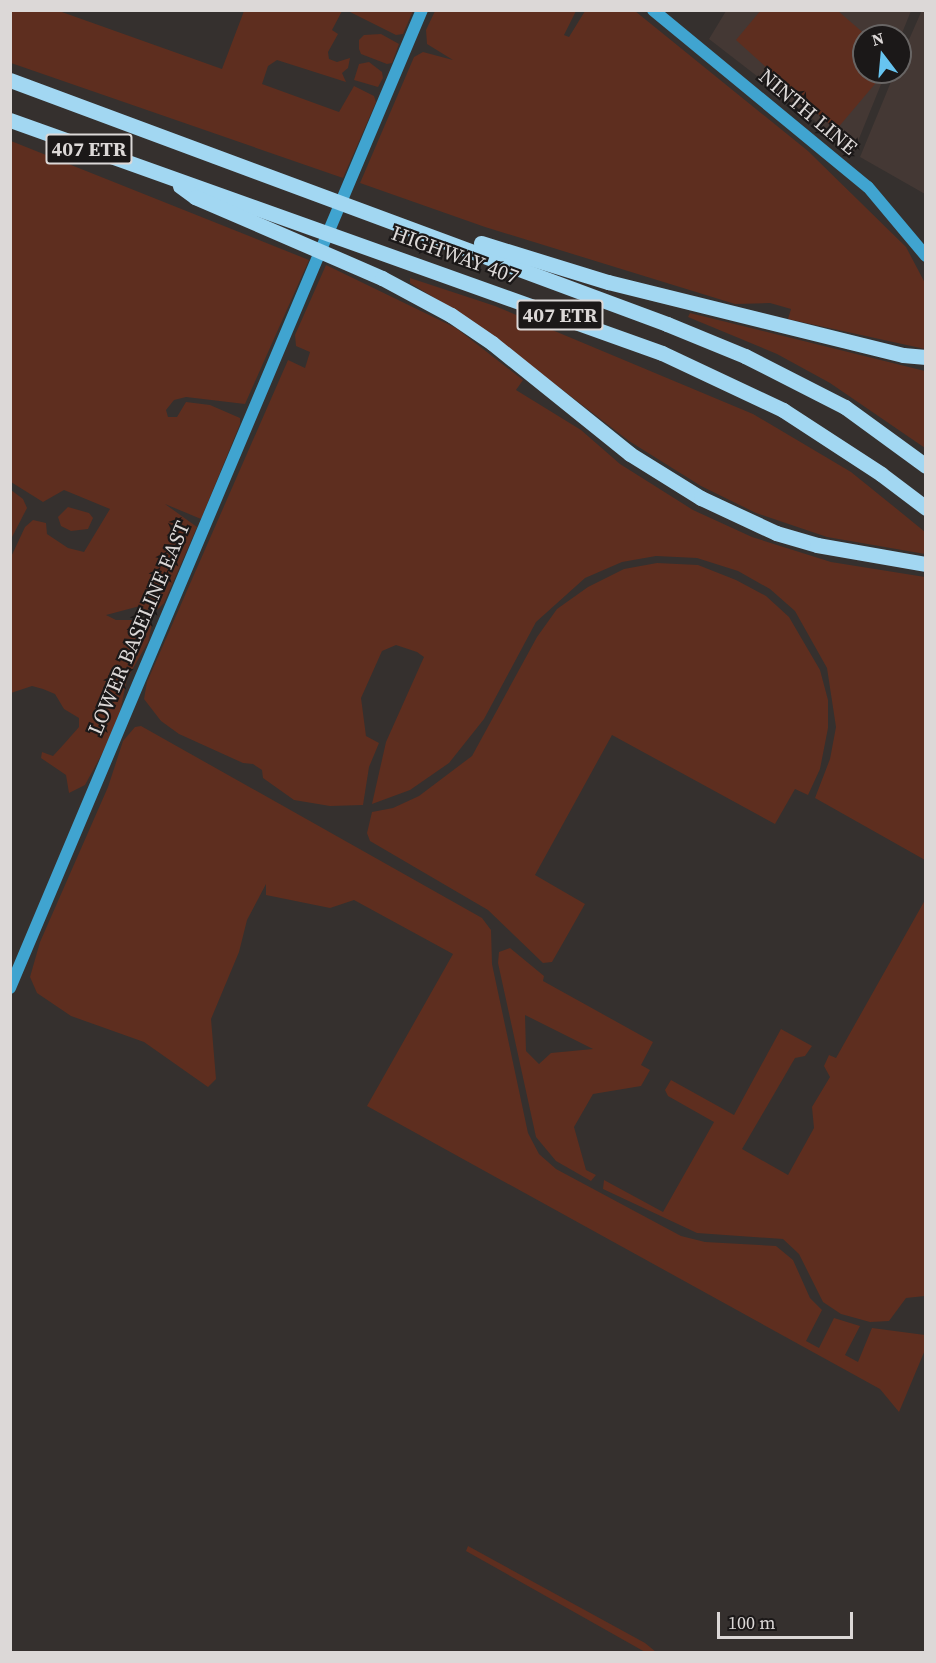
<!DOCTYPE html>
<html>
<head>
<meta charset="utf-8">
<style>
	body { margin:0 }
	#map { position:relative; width:936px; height:1663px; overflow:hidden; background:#35302e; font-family:"Source Serif 4",serif }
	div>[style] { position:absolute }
	.built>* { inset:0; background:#443834 }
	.green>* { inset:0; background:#5e2e1f }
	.secondary>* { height:12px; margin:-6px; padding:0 6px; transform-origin:6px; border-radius:6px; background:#40a4d0 }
	.motorway>* { height:15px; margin:-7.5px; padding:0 7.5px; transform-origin:7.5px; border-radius:7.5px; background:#a2d7f2 }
	span { translate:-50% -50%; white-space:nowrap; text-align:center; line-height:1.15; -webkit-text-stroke:4.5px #1b1818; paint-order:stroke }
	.shield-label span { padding:2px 4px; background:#1b1818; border:2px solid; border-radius:4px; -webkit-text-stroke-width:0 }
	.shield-label { font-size:20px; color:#dcd8d7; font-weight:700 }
	.street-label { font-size:21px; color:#dcd8d7 }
	.frame { position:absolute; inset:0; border:12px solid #dcd8d7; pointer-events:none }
	.north { position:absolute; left:852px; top:24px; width:60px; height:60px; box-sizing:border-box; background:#1b1818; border:2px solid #686564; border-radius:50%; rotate:344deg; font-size:16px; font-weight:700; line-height:24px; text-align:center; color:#dcd8d7 }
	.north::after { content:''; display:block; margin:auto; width:21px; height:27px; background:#67c4f0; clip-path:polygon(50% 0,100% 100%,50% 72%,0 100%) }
	.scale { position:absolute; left:717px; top:1612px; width:136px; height:27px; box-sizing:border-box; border:3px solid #dcd8d7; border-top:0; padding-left:8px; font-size:18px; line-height:21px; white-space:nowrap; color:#dcd8d7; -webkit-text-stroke:4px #1b1818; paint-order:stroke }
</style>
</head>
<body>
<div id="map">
	<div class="built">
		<i style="clip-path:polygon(922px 10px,926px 11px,925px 194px,860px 157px,895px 72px,900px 72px,900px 60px)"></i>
		<i style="clip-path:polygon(726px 11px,911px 11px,900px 38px,864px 36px,864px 72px,886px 72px,854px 151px,709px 39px)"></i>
	</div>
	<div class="green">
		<i style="clip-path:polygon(11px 10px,59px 11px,222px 69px,244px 11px,342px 11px,332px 30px,338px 34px,328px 52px,329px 59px,337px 62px,350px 58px,348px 68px,342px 73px,346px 82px,277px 60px,268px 66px,262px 84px,339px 112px,354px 86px,374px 96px,376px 102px,343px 178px,11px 63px)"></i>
		<i style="clip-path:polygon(761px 10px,838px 11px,867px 36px,864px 36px,864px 72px,885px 72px,836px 130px,736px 40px)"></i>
		<i style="clip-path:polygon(348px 11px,413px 11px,403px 34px,396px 35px)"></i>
		<i style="clip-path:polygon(435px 11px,576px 11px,564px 35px,569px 37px,585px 11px,635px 11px,808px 151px,906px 247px,925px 283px,925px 349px,788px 319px,791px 309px,770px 303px,735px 304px,485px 227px,360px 183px,414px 57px,423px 52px,453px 60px,427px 44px,426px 30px)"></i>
		<i style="clip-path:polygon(381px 34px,399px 44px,392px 63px,387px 64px,361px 54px,359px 49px,359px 40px,364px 35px)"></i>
		<i style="clip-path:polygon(369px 62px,382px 72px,383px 78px,378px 87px,354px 80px,359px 64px)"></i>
		<i style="clip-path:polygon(11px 141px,309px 260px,245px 404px,186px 397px,174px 400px,166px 410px,168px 417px,177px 417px,186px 402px,210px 405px,240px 418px,240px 424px,201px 519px,165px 504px,197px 527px,164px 603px,158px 609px,143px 610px,140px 606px,106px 615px,116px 620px,147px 620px,152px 624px,148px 642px,127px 679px,117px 726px,85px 785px,69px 793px,66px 775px,41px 758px,42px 752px,53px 756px,64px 744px,79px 727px,79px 718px,64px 709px,55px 694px,43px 689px,32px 686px,11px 693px,11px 557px,25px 527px,33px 520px,46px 523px,47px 534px,68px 548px,84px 552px,110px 509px,64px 490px,43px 502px,11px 482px)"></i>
		<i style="clip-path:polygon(326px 265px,456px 328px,523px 380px,516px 390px,581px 430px,620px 464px,693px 510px,752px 537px,831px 562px,925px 577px,925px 860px,815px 798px,830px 759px,836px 727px,827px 668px,795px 611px,770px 589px,738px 571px,697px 558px,656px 556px,622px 562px,585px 578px,536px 622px,484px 719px,449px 763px,410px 790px,372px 804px,386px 742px,424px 657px,417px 652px,396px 645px,382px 651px,361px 698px,366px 736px,379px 743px,369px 767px,363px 805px,330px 806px,294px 800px,263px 778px,262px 770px,253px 764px,243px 763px,179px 734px,161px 721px,144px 699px,147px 682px,288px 360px,305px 368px,310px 352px,296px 346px,295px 335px)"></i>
		<i style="clip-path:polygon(410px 278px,495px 306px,753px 414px,851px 472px,903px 514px,925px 532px,925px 554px,827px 537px,756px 513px,701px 486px,629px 441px,474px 322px,410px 283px)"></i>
		<i style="clip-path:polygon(690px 313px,925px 371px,925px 448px,830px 383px,777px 354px,688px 317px)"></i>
		<i style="clip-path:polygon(11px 490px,23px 499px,27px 508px,11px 539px)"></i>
		<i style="clip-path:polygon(68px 507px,89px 513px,93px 518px,88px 529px,71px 531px,61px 526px,58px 517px)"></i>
		<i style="clip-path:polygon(657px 563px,698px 565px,736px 580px,766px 596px,789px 617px,820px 670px,828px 700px,828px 728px,820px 769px,808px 795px,795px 789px,775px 824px,612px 735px,535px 875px,585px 904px,552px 962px,543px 963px,488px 910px,370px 841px,367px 833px,372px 812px,393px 808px,419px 796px,472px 756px,537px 637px,557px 609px,588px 587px,624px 569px)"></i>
		<i style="clip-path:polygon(141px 726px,482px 918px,491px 930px,492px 964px,528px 1133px,539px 1154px,556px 1169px,681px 1236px,705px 1242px,776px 1246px,793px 1260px,810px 1298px,822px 1310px,806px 1341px,819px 1348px,834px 1318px,860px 1326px,845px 1355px,858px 1362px,872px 1328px,925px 1335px,925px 1350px,899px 1412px,880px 1389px,367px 1106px,453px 954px,354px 900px,330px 908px,266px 895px,266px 884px,247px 920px,239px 952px,211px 1019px,216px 1079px,208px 1087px,144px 1042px,71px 1016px,37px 993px,30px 977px,40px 942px,108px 787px,123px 741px,135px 727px)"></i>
		<i style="clip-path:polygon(925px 900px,925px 1296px,906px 1298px,889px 1321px,870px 1322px,841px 1314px,823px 1302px,799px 1254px,783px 1239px,697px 1233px,603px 1189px,604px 1180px,663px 1212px,714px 1122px,668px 1096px,665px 1090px,671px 1080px,734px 1115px,781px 1029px,812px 1046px,805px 1056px,795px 1058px,742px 1149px,788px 1175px,814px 1128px,812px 1107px,830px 1077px,824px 1066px,829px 1055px,836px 1058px)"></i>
		<i style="clip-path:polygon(evenodd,510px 948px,544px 976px,543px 981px,653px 1042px,641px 1065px,650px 1070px,641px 1086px,593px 1094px,574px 1127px,586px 1170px,596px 1175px,591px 1181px,556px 1161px,536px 1137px,498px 963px,499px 952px,510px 948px,525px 1015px,593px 1049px,551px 1053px,539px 1064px,526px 1051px,525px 1015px)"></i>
		<i style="clip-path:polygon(468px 1546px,645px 1643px,656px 1652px,645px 1652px,466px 1551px)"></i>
	</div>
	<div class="secondary">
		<i style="left:653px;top:10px;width:278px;rotate:39.5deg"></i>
		<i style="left:868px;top:187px;width:90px;rotate:50deg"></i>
		<i style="left:10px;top:988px;width:1061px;rotate:-67.16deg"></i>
	</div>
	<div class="motorway">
		<i style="left:10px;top:80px;width:701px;rotate:20.37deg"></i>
		<i style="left:667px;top:324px;width:84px;rotate:22.3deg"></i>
		<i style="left:745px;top:356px;width:112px;rotate:27deg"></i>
		<i style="left:845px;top:407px;width:100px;rotate:36.1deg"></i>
		<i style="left:10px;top:120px;width:692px;rotate:19.66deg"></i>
		<i style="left:662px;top:353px;width:134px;rotate:25.2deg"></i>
		<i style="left:783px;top:410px;width:117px;rotate:33.1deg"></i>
		<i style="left:881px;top:474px;width:56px;rotate:37.1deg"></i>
		<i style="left:180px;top:186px;width:19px;rotate:36deg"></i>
		<i style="left:195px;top:197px;width:204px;rotate:23.4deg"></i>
		<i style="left:382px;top:278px;width:78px;rotate:28.2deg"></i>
		<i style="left:451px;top:315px;width:50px;rotate:34.3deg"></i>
		<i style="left:492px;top:343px;width:177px;rotate:38.8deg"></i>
		<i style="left:630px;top:454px;width:84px;rotate:31.8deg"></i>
		<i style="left:701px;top:498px;width:83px;rotate:25deg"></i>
		<i style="left:776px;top:533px;width:43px;rotate:16.3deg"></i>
		<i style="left:817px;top:545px;width:111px;rotate:9.9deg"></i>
		<i style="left:481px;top:243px;width:133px;rotate:17.1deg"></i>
		<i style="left:608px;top:282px;width:304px;rotate:13.9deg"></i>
		<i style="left:903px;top:355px;width:23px;rotate:5deg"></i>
	</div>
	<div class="shield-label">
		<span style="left:89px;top:149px">407 ETR</span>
		<span style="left:560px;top:315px">407 ETR</span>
	</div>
	<div class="street-label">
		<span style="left:808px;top:112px;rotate:40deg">NINTH LINE</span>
		<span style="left:455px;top:255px;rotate:20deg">HIGHWAY 407</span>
		<span style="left:139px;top:628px;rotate:-67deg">LOWER BASELINE EAST</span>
	</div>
	<div class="frame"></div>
	<div class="north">N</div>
	<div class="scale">100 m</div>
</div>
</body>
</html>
